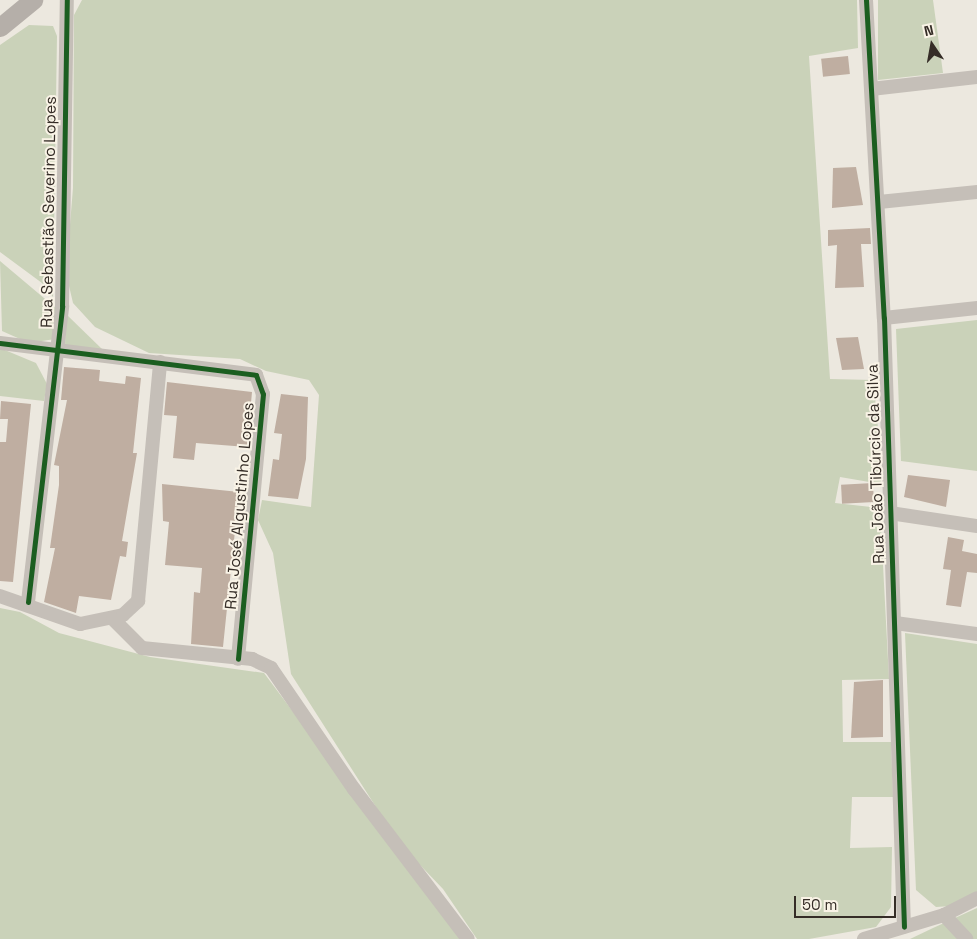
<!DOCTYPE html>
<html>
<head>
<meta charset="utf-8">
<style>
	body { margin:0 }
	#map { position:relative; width:977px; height:939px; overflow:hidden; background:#ece8df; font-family:"Space Grotesk",sans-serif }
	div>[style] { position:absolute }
	.green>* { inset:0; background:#cad2b9 }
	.building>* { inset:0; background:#bfaea1; transform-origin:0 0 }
	.street>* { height:14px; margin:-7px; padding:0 7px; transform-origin:7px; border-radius:7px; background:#c5bfb8 }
	.secondary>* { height:19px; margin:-9.5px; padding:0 9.5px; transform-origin:9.5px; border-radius:9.5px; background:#b5afa9 }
	.cycleway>* { height:5px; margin:-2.5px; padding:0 2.5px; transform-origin:2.5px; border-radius:2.5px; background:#1b5e20 }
	span { translate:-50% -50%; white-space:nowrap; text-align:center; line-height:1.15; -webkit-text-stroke:4px #f9f3e6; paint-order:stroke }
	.street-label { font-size:16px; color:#352d27 }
	.north { position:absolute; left:907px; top:20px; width:50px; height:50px; -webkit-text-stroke:4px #f9f3e6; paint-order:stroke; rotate:348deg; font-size:14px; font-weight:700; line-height:20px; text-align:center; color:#352d27 }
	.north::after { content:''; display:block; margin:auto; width:18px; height:22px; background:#352d27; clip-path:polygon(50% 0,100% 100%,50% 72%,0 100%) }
	.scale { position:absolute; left:794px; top:896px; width:102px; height:22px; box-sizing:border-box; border:2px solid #352d27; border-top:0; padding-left:6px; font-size:15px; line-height:18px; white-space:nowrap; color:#352d27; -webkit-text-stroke:4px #f9f3e6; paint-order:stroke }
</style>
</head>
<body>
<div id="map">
	<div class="green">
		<i style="clip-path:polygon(82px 0,857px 0,858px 48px,809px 56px,830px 379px,873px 380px,877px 413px,881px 484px,840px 477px,835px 503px,880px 508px,889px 679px,842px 680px,843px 742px,891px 742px,893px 797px,852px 797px,850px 848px,892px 847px,891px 907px,876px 927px,809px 939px,477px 939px,443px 889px,399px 843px,291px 674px,273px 553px,258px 520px,262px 500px,311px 507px,319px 395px,309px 380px,266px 371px,240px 359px,149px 353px,95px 327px,73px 303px,66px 273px,73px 188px,74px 15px)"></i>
		<i style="clip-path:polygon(878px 0,933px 0,943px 73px,878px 80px)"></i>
		<i style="clip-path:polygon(29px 25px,53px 26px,57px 36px,53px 297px,42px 283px,0 252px,0 45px)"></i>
		<i style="clip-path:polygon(0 261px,57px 309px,55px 339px,29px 343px,2px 331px)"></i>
		<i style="clip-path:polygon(66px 314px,103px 350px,65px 345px)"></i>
		<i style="clip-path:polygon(977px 320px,977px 471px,901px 461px,896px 329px)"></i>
		<i style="clip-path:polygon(0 348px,36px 363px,47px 384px,44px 401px,0 396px)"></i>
		<i style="clip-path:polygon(0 608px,20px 612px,59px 633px,150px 657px,264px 673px,463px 939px,0 939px)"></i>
		<i style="clip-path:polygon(905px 633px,977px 644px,977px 894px,951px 906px,936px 907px,916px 890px)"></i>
		<i style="clip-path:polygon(977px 908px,977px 939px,910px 939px,933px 928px)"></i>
	</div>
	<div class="building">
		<i style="left:848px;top:56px;width:18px;height:27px;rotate:84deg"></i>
		<i style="clip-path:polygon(856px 167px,863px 205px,832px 208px,833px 168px)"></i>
		<i style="clip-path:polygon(870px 228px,871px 244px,861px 244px,864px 287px,835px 288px,837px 245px,828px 246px,828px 230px)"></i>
		<i style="clip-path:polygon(858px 337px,864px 369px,842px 370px,836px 338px)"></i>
		<i style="clip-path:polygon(64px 367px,100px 370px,99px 381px,125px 384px,126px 376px,141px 378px,133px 453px,137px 453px,122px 541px,128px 542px,126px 557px,120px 556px,111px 600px,79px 596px,76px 613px,44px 602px,55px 548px,50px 548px,59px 485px,59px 466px,54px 465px,67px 400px,61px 400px)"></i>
		<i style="clip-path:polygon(167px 382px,252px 392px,247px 447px,196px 443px,194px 460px,173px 458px,177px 416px,164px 415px)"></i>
		<i style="clip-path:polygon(281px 394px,308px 397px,306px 459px,298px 499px,268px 496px,273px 459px,279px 460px,282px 434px,274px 433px)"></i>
		<i style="clip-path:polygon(1px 401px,31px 404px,13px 582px,0 581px,0 442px,6px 442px,8px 419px,0 419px)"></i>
		<i style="clip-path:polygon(908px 475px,950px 480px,946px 507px,904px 497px)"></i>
		<i style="left:873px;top:483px;width:19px;height:32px;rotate:87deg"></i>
		<i style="clip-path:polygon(162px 484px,239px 492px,223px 647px,191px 644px,194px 592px,200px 593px,202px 568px,165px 565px,169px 522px,163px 521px)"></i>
		<i style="clip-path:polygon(948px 537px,964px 540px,962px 551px,977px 554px,977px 573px,967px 572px,961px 607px,946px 605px,951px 570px,943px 569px)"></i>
		<i style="clip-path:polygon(883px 680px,883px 737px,851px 738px,854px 682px)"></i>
	</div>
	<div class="street">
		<i style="left:866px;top:0;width:319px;rotate:86.8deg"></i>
		<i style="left:884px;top:318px;width:609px;rotate:88.12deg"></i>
		<i style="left:871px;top:89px;width:107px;rotate:-6.5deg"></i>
		<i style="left:879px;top:202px;width:99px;rotate:-5.8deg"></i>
		<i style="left:884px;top:318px;width:94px;rotate:-6.1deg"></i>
		<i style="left:0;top:343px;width:258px;rotate:7.1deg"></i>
		<i style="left:256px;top:375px;width:20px;rotate:70deg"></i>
		<i style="left:263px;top:394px;width:266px;rotate:95.4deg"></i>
		<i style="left:890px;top:513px;width:88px;rotate:8.5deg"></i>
		<i style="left:0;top:596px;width:85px;rotate:19.3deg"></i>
		<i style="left:80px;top:624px;width:44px;rotate:-11.8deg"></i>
		<i style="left:123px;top:615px;width:21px;rotate:-43deg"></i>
		<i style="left:138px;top:601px;width:240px;rotate:-84.7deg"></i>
		<i style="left:28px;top:602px;width:298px;rotate:-83.4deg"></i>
		<i style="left:62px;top:306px;width:306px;rotate:-89.1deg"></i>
		<i style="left:113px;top:619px;width:41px;rotate:45deg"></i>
		<i style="left:142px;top:648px;width:111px;rotate:5.7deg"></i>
		<i style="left:252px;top:659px;width:21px;rotate:25deg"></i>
		<i style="left:271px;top:668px;width:147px;rotate:55.6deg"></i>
		<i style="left:354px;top:789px;width:188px;rotate:52.8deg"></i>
		<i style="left:895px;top:623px;width:83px;rotate:7.6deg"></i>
		<i style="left:944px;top:915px;width:33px;rotate:47deg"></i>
		<i style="left:864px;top:939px;width:84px;rotate:-16.7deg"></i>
		<i style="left:944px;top:915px;width:37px;rotate:-27deg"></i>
	</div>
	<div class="secondary">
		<i style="left:0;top:27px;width:43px;rotate:-39.3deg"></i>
	</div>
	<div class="cycleway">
		<i style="left:866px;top:0;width:319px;rotate:86.8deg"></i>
		<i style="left:884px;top:318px;width:609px;rotate:88.12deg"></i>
		<i style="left:0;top:343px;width:258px;rotate:7.1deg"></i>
		<i style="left:256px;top:375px;width:20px;rotate:70deg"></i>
		<i style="left:263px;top:394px;width:266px;rotate:95.4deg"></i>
		<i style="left:28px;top:602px;width:298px;rotate:-83.4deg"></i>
		<i style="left:62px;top:306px;width:306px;rotate:-89.1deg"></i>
	</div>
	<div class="street-label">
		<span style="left:49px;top:212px;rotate:-89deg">Rua Sebastião Severino Lopes</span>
		<span style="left:876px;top:464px;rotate:-92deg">Rua João Tibúrcio da Silva</span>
		<span style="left:240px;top:506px;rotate:-85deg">Rua José Algustinho Lopes</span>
	</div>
	<div class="north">N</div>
	<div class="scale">50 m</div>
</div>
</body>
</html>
